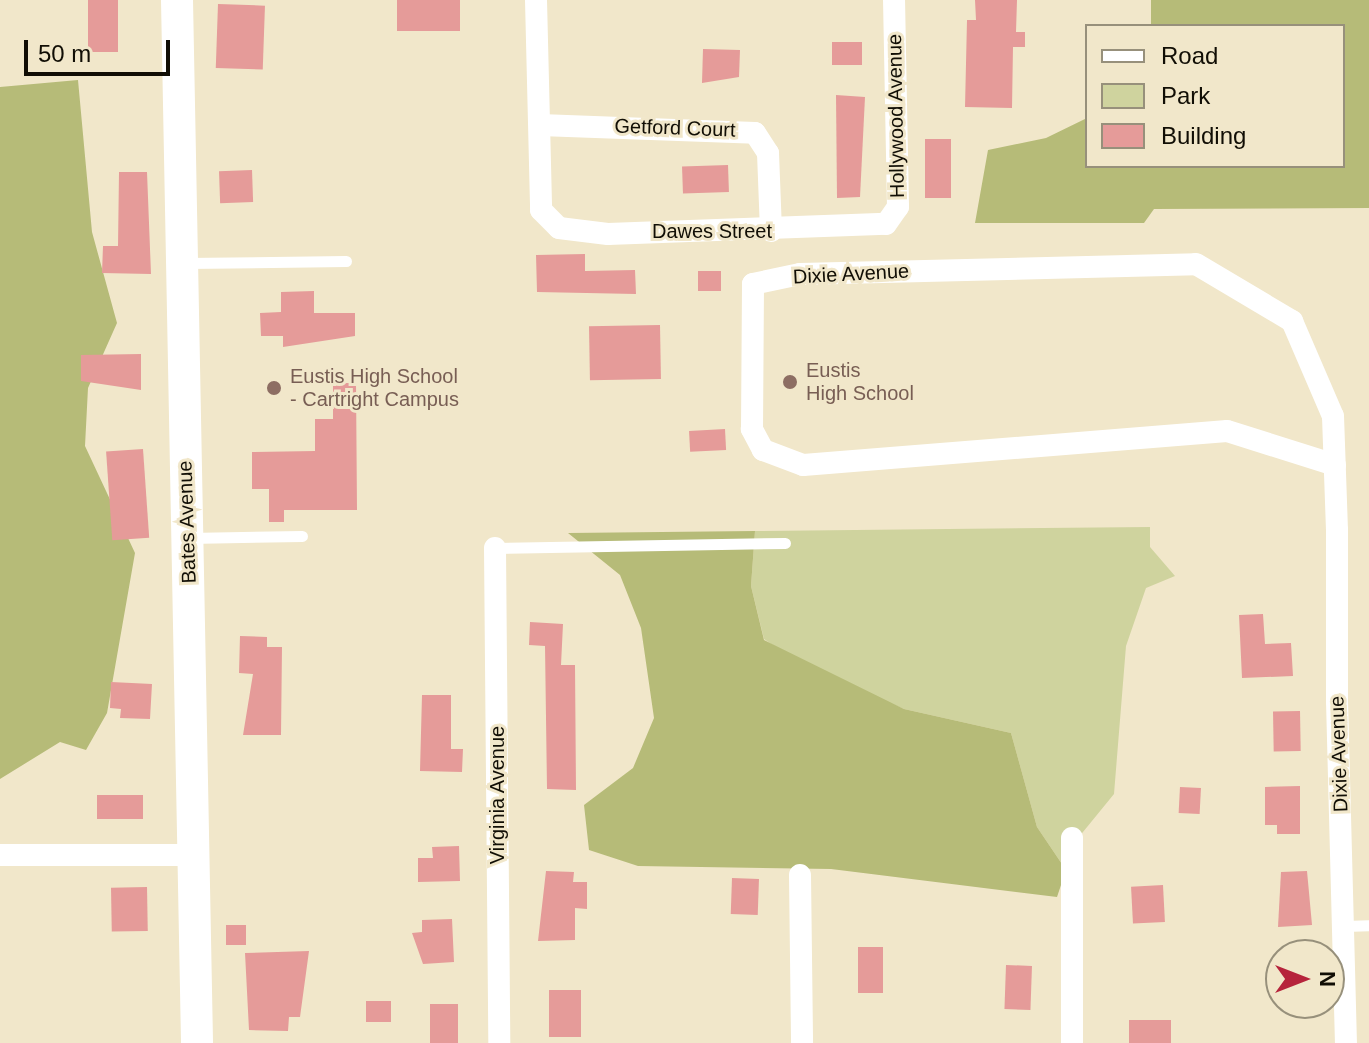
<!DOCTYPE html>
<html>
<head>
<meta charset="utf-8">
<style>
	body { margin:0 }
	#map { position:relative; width:1369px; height:1043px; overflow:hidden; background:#f1e7ca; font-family:Helvetica,sans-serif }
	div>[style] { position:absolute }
	.green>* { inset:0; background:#cfd39e }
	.forest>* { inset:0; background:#b6bb78 }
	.building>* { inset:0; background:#e59b99; transform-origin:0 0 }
	.lane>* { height:11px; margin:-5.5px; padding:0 5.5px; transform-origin:5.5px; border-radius:5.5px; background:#fff }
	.street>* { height:22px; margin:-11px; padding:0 11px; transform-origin:11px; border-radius:11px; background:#fff }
	.secondary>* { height:32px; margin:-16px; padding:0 16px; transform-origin:16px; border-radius:16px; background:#fff }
	.dots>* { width:22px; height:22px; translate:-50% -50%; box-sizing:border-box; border:4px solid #f1e7ca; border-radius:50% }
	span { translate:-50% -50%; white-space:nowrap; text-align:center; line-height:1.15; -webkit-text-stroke:6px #f1e7ca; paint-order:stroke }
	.street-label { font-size:20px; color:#110e05 }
	.education-label { font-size:20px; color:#785e54 }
	.left { translate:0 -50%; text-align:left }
	.legend { position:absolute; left:1085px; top:24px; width:260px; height:144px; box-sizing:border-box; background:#f1e7ca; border:2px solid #97907b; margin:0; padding:10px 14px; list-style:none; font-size:24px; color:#110e05 }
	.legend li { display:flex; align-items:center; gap:16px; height:40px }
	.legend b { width:40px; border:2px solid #97907b }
	.north { position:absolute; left:1265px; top:939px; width:80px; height:80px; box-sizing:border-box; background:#f1e7ca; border:2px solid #97907b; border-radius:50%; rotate:90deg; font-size:22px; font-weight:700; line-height:32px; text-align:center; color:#110e05 }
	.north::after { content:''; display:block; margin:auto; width:28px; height:36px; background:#b6243c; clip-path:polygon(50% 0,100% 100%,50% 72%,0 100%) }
	.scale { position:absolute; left:24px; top:40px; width:146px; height:36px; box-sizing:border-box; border:4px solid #110e05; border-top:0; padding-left:10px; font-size:24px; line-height:28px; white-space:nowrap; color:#110e05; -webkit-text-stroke:6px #f1e7ca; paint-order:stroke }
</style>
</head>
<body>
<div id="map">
	<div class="green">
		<i style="clip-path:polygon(1150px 527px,1150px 547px,1175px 576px,1146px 588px,1126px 646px,1114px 794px,1074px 843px,1066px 870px,1037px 827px,1011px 733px,904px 709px,801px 664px,764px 639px,751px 586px,755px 531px)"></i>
	</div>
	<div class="forest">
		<i style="clip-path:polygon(1151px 0,1369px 0,1369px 208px,1154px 209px,1144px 223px,975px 223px,988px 150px,1046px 138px,1087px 118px,1087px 166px,1343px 166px,1343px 26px,1151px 26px)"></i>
		<i style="clip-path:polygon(78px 80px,92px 232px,117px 323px,88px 388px,85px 446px,135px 553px,107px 713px,86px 750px,60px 742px,0 779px,0 87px)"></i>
		<i style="clip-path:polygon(755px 531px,751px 586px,764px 640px,904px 709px,1011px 733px,1037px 827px,1066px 870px,1057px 897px,831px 869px,638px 866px,589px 850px,584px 805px,633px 768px,654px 718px,641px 628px,620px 575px,568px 533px)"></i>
	</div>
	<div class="building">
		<i style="left:88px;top:0;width:30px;height:52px"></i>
		<i style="left:397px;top:0;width:63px;height:31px"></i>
		<i style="clip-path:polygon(975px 0,1017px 0,1016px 32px,1025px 32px,1025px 47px,1013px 47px,1012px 108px,965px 107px,967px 20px,976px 20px)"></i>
		<i style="left:218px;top:4px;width:47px;height:64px;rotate:2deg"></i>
		<i style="left:862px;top:42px;width:23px;height:30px;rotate:90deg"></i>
		<i style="clip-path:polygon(703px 49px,740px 50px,739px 77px,702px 83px)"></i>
		<i style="clip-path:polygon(836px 95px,865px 97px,860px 197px,837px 198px)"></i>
		<i style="left:925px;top:139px;width:26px;height:59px"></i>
		<i style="left:728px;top:165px;width:27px;height:46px;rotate:88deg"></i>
		<i style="left:252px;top:170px;width:32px;height:33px;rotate:88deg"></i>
		<i style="clip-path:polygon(119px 172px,147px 172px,151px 274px,102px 273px,103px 246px,118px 246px)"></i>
		<i style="clip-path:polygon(585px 254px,585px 271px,635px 270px,636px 294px,537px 292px,536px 255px)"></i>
		<i style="left:698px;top:271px;width:23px;height:20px"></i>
		<i style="clip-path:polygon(314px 291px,314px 313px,355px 313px,355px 336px,283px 347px,283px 336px,261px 336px,260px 313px,281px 312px,281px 292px)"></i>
		<i style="left:660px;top:325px;width:54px;height:71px;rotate:89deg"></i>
		<i style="clip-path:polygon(141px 354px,141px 390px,81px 381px,81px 355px)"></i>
		<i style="clip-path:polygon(333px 383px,356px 383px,357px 510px,284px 510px,284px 522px,269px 522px,269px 489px,252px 489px,252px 452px,315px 451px,315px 419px,333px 419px)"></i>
		<i style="left:725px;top:429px;width:21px;height:36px;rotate:87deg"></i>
		<i style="left:143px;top:449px;width:89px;height:37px;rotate:86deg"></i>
		<i style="clip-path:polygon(1263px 614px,1265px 644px,1291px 643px,1293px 676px,1242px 678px,1239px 615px)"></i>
		<i style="clip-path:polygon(530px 622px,563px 624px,561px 665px,575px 665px,576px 790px,547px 789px,545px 646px,529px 645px)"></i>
		<i style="clip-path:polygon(240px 636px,267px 637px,267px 647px,282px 647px,281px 735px,243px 735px,253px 674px,239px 673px)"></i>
		<i style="clip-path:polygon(111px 682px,152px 684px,150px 719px,120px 718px,121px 709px,110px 708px)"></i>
		<i style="clip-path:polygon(422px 695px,451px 695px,451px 749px,463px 749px,462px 772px,420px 771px)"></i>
		<i style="left:1300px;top:711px;width:40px;height:27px;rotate:89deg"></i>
		<i style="clip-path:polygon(1300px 786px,1300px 834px,1277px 834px,1277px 825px,1265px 825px,1265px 787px)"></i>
		<i style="left:1180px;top:787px;width:21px;height:26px;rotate:3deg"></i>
		<i style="left:143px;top:795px;width:24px;height:46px;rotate:90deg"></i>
		<i style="clip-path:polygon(459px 846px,460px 881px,418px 882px,418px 858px,433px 858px,432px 847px)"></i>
		<i style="clip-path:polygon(546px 871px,574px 872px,573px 882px,587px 882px,587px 909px,575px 908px,575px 940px,538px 941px)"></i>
		<i style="clip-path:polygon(1307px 871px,1312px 925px,1278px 927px,1281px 872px)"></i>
		<i style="left:732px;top:878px;width:27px;height:36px;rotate:2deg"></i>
		<i style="left:1163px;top:885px;width:37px;height:32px;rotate:87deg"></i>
		<i style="left:147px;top:887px;width:44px;height:36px;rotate:89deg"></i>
		<i style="clip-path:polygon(452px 919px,454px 962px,423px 964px,412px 933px,422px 932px,422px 920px)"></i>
		<i style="left:226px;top:925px;width:20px;height:20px"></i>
		<i style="left:858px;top:947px;width:25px;height:46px"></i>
		<i style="clip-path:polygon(309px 951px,300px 1017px,289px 1017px,288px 1031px,249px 1030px,245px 953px)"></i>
		<i style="left:1006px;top:965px;width:26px;height:44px;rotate:2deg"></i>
		<i style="left:581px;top:990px;width:47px;height:32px;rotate:90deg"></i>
		<i style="left:366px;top:1001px;width:25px;height:21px"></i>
		<i style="left:430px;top:1004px;width:28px;height:39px"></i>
		<i style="left:1171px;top:1020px;width:23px;height:42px;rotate:90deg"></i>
	</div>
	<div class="lane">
		<i style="left:186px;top:263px;width:160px;rotate:-0.7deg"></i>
		<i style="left:188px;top:538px;width:114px;rotate:-1deg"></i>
		<i style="left:495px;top:548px;width:290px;rotate:-1deg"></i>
		<i style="left:1345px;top:926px;width:24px;rotate:-2deg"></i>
	</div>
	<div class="street">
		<i style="left:536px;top:0;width:210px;rotate:88.6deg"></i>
		<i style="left:541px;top:210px;width:25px;rotate:45deg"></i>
		<i style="left:559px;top:228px;width:49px;rotate:7deg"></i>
		<i style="left:608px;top:234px;width:278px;rotate:-2.1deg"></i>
		<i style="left:886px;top:224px;width:21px;rotate:-55deg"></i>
		<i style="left:898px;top:207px;width:207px;rotate:-91.1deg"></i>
		<i style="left:540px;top:125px;width:215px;rotate:2.1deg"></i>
		<i style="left:755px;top:133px;width:24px;rotate:57deg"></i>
		<i style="left:768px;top:153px;width:78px;rotate:87.8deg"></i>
		<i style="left:1335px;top:465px;width:113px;rotate:-162.5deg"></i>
		<i style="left:1227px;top:431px;width:425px;rotate:175.4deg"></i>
		<i style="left:803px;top:465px;width:43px;rotate:-159.4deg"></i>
		<i style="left:763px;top:450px;width:24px;rotate:-118deg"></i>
		<i style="left:752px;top:429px;width:145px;rotate:-89.6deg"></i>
		<i style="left:753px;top:284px;width:48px;rotate:-12deg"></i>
		<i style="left:800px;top:274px;width:396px;rotate:-1.4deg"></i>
		<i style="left:1196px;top:264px;width:112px;rotate:30.7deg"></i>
		<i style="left:1292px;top:321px;width:103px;rotate:66.7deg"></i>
		<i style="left:1333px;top:416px;width:114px;rotate:88deg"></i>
		<i style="left:1337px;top:530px;width:171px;rotate:90deg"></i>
		<i style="left:1337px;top:701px;width:342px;rotate:88.5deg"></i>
		<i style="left:495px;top:548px;width:495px;rotate:89.5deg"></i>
		<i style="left:0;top:855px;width:194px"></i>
		<i style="left:800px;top:875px;width:168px;rotate:89.3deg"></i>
		<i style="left:1072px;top:1043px;width:205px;rotate:-90deg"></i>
	</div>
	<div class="secondary">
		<i style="left:177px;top:0;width:1043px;rotate:88.9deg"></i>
	</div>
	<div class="dots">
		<i style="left:790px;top:382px;background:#8d6e63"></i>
		<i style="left:274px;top:388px;background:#8d6e63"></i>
	</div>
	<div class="street-label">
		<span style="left:896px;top:116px;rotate:-91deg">Hollywood Avenue</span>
		<span style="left:675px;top:128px;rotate:2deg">Getford Court</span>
		<span style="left:712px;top:231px">Dawes Street</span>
		<span style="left:851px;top:274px;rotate:-3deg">Dixie Avenue</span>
		<span style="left:187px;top:522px;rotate:-92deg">Bates Avenue</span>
		<span style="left:1339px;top:754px;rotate:-92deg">Dixie Avenue</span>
		<span style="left:497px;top:795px;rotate:-90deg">Virginia Avenue</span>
	</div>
	<div class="education-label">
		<span class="left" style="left:806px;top:382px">Eustis<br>High School</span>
		<span class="left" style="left:290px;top:388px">Eustis High School<br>- Cartright Campus</span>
	</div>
	<ul class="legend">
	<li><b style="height:10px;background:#fff"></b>Road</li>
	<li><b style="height:22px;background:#cfd39e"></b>Park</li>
	<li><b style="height:22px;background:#e59b99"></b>Building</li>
	</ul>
	<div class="north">N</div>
	<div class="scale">50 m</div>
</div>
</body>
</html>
